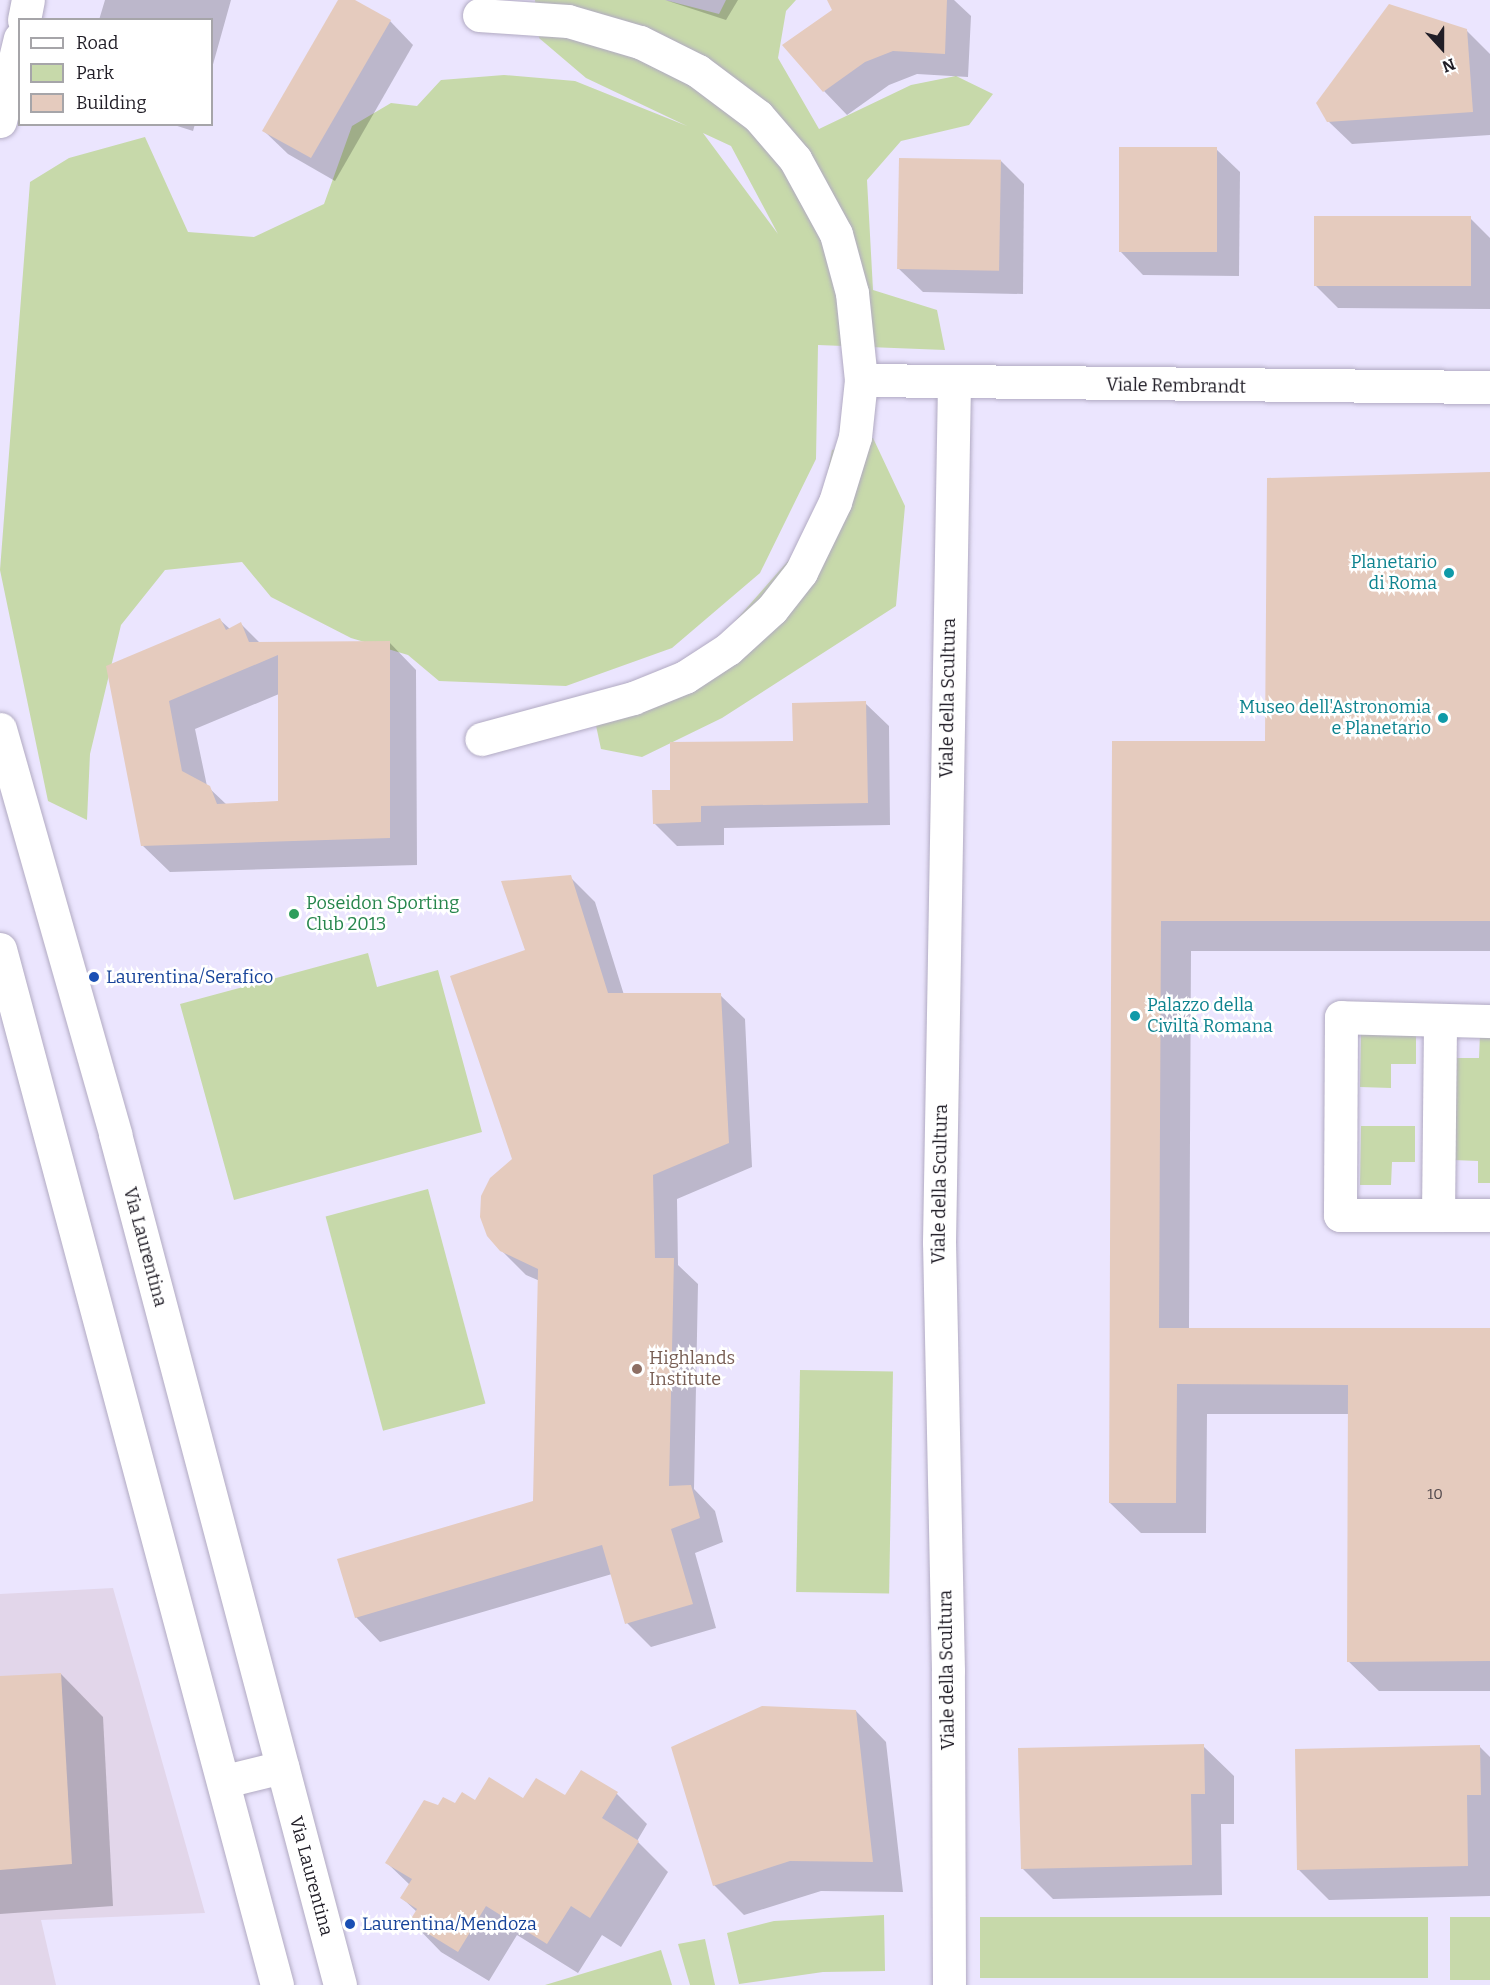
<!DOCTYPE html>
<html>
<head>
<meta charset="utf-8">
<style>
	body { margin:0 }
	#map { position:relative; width:1490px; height:1985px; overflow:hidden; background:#ebe5fe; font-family:Bitter,serif }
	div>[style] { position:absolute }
	.commercial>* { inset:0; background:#e2d6ea }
	.green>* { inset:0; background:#c7d9aa; transform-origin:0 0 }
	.shadow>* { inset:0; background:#0003 }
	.building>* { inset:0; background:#e5cbbe; transform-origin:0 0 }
	.roads { filter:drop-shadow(0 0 2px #b1aac2) drop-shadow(0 0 2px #b1aac2) }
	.street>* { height:33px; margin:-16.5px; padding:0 16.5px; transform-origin:16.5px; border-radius:16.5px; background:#fff }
	.secondary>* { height:33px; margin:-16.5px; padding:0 16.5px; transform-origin:16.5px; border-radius:16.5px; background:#fff }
	.dots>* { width:16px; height:16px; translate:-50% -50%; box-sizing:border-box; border:3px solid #fff; border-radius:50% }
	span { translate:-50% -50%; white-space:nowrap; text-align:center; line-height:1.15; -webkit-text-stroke:5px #fff; paint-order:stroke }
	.number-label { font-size:15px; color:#52494d }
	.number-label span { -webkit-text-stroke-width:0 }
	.street-label { font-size:18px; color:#211e27 }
	.culture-label { font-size:18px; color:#0d838f }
	.right { translate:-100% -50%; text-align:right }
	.left { translate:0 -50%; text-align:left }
	.leisure-label { font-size:18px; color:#27864d }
	.transit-label { font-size:18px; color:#164399 }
	.education-label { font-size:18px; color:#785e54 }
	.legend { position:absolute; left:18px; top:18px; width:195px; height:108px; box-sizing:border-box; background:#fff; border:2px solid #a6a5a9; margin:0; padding:8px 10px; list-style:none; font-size:18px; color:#211e27 }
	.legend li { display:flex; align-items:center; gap:12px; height:30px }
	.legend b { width:30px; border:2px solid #a6a5a9 }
	.north { position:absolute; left:1412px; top:18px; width:60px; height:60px; -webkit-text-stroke:4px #fff; paint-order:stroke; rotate:159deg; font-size:16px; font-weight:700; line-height:24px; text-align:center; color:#211e27 }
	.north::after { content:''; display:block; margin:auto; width:21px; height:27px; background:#211e27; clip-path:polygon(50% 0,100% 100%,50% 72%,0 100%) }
</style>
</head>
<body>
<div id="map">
	<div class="commercial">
		<i style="clip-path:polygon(113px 1588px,205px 1913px,41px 1920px,56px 1985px,0 1985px,0 1594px)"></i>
	</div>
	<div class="green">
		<i style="clip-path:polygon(evenodd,535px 0,665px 0,719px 14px,726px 0,796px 0,786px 11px,778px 58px,819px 129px,911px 85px,956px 76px,993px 94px,969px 125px,901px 141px,867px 180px,873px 290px,937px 310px,945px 350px,818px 345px,816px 459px,760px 573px,672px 648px,566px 686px,439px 681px,408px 655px,351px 638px,271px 597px,242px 562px,165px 570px,121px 625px,90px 754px,87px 820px,48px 801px,0 570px,30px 182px,69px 158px,145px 137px,188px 232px,254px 237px,324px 204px,352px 126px,391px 103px,417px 106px,441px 80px,504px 75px,575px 81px,687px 126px,586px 78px,539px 38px,535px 0,703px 133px,731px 146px,778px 234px,703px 133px)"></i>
		<i style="clip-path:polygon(873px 438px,905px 506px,896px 606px,722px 718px,642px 757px,601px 749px,591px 702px,693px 669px,817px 528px,832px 450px)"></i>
		<i style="clip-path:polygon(368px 953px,377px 987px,438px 970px,482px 1132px,234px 1200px,180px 1004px)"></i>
		<i style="clip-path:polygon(1361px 1033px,1416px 1034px,1416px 1064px,1391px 1064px,1391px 1088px,1360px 1087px)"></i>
		<i style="clip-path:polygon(1480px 1034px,1490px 1034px,1490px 1183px,1478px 1183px,1478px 1161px,1453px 1160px,1457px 1058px,1479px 1058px)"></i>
		<i style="clip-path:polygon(1361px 1126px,1415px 1126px,1415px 1162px,1392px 1162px,1391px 1185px,1360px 1185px)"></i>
		<i style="left:428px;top:1189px;width:222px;height:106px;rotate:75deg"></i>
		<i style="left:800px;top:1370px;width:93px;height:222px;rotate:1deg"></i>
		<i style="clip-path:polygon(884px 1915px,885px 1971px,823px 1972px,739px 1984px,727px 1933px,774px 1921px)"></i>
		<i style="left:980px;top:1917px;width:448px;height:61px"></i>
		<i style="left:1450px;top:1917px;width:40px;height:63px"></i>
		<i style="clip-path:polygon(705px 1939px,715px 1985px,690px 1985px,678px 1944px)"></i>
		<i style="clip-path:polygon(661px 1950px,672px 1985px,545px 1985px)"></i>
	</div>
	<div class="shadow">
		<i style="clip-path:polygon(105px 0,231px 0,212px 68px,212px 20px,99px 20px)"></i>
		<i style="clip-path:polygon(339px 0,352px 0,390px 21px,413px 45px,335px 181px,288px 154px,264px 131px)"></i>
		<i style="clip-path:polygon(665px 0,738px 0,726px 20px)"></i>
		<i style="clip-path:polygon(829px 0,954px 0,971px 16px,968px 77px,917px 74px,889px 85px,847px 115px,824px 91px,834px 10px)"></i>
		<i style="clip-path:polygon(1467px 31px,1490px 54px,1490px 135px,1352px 144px,1328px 121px)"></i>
		<i style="clip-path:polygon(171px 124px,195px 124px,193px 131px)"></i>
		<i style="clip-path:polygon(1216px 149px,1240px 172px,1239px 276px,1143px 275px,1120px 251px)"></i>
		<i style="clip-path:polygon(1001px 161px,1024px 184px,1023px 294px,923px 292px,899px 269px)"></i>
		<i style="clip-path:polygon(1471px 219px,1490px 238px,1490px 309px,1338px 308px,1315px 285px)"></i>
		<i style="clip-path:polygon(1490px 474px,1490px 951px,1191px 951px,1189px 1329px,1490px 1329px,1490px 1691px,1379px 1691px,1348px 1661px,1349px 1414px,1207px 1414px,1206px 1533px,1141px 1533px,1110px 1503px,1113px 743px,1267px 743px)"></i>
		<i style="clip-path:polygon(evenodd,220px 620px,230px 629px,241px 624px,260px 643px,389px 642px,416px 670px,417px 865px,170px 872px,142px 845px,108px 667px,220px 620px,279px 694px,280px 803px,227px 805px,207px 786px,195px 729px,279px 694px)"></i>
		<i style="clip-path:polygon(865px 703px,889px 726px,890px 825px,724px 828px,724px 845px,677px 846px,654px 823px,672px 791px,794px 742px)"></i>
		<i style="clip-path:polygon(570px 877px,595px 902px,624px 995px,720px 995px,745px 1019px,752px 1167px,677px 1199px,678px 1265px,698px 1284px,694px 1489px,715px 1511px,723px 1542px,695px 1553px,716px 1628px,651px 1647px,627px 1623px,612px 1574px,380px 1642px,356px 1617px,535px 1502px,540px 1281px,526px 1275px,501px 1250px,514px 1159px,526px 951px)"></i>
		<i style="clip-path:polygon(61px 1674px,103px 1717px,113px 1906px,0 1914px,0 1678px)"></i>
		<i style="clip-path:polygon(856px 1711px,886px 1742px,903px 1892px,821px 1891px,744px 1915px,714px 1885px)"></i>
		<i style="clip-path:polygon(1203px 1746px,1234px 1776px,1234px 1824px,1221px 1824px,1222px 1895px,1053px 1899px,1022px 1868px)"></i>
		<i style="clip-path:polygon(1479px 1746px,1490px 1757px,1490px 1896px,1329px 1900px,1298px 1869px)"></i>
		<i style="clip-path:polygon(581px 1772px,617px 1794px,647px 1824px,637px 1841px,668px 1872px,621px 1947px,602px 1935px,578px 1973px,517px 1935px,489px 1981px,441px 1952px,411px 1921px,417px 1912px,402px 1898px,410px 1885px,387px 1863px,439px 1806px,565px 1797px)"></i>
	</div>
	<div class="building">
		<i style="clip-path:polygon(338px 0,355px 0,391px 20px,311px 158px,262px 131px)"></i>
		<i style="clip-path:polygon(827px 0,947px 0,945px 54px,893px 51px,865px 62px,823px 92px,782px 45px,832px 10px)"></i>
		<i style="clip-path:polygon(1389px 4px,1467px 29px,1473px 112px,1327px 122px,1316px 103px)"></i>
		<i style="left:1119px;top:147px;width:98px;height:105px"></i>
		<i style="left:899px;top:158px;width:102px;height:111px;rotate:1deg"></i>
		<i style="left:1314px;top:216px;width:157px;height:70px"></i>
		<i style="clip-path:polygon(1490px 472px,1490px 921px,1161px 921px,1159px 1328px,1490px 1328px,1490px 1661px,1347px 1662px,1348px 1385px,1177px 1384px,1176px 1503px,1109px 1503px,1112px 741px,1265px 741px,1267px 478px)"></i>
		<i style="clip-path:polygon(evenodd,220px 618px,226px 630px,241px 622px,249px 642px,390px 641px,390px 838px,141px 846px,106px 666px,220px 618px,278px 655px,278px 801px,217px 804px,210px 786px,182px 771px,169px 701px,278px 655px)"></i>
		<i style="clip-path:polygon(866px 701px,868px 803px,701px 806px,701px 822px,653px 824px,652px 790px,670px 790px,670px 742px,793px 741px,792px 703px)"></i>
		<i style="clip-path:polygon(571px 875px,608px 993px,721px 993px,729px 1143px,653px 1175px,655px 1258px,674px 1258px,669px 1486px,691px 1485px,700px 1518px,671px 1529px,693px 1604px,625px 1624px,602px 1545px,355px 1618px,337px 1559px,533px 1501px,538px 1269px,500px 1251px,487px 1236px,480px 1217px,481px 1196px,490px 1178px,512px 1159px,450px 976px,525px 950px,501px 881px)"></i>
		<i style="clip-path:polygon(61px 1673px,72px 1864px,0 1870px,0 1676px)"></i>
		<i style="clip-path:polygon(762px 1706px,856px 1710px,873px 1862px,790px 1861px,713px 1886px,671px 1747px)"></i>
		<i style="clip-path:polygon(1204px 1744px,1205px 1794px,1191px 1794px,1192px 1865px,1021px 1869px,1018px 1748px)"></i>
		<i style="clip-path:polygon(1480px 1745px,1481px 1795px,1467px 1795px,1468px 1866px,1297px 1870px,1295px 1749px)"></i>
		<i style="clip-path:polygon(581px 1770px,618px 1792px,602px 1818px,639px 1841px,590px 1918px,571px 1906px,547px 1944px,486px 1906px,458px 1952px,409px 1922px,417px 1909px,400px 1898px,412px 1879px,385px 1863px,424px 1800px,438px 1805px,443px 1797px,455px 1803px,462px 1792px,475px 1800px,489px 1777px,523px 1798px,536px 1778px,565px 1795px)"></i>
	</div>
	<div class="roads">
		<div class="street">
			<i style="left:479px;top:15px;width:89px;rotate:3.9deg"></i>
			<i style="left:568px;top:21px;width:75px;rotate:16.3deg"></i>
			<i style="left:640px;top:42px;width:65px;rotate:26.6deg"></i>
			<i style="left:698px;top:71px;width:75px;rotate:36.9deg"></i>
			<i style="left:758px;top:116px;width:57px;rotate:49.3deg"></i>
			<i style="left:795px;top:159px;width:85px;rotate:61.3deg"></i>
			<i style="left:836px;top:234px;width:61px;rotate:74.8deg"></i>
			<i style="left:852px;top:293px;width:87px;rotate:84.1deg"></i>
			<i style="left:861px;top:380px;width:57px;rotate:96deg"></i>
			<i style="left:855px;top:437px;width:68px;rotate:107.1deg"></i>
			<i style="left:835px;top:502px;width:78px;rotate:115.9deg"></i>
			<i style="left:801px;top:572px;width:47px;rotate:128.1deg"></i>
			<i style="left:772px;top:609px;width:59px;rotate:137.7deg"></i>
			<i style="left:728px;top:649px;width:51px;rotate:146.9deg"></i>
			<i style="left:685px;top:677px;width:56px;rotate:158deg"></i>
			<i style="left:633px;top:698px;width:157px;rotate:164.9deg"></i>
			<i style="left:861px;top:380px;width:629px;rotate:0.64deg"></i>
			<i style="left:1490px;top:1021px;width:149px;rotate:-178.5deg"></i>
			<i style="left:1341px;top:1017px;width:198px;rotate:90.3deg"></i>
			<i style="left:1340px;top:1215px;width:150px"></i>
			<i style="left:1438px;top:1215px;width:195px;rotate:-89.4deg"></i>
			<i style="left:225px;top:1781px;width:59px;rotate:-13.8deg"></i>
			<i style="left:949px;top:1985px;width:314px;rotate:-90.2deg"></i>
			<i style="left:948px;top:1671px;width:429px;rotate:-91.2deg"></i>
			<i style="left:939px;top:1242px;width:859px;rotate:-89deg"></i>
		</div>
		<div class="secondary">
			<i style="left:24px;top:20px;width:20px;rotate:-79deg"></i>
			<i style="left:0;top:121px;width:85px;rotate:-76.5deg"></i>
			<i style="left:0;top:729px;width:421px;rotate:74.1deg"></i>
			<i style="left:115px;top:1134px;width:880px;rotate:75.19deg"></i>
			<i style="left:0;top:949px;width:1072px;rotate:75.03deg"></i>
		</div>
	</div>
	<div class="dots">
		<i style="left:1449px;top:573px;background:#0f9aa8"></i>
		<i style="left:1443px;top:718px;background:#0f9aa8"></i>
		<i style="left:294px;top:914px;background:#2e9e5b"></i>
		<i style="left:94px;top:977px;background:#1a4fb4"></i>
		<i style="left:1135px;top:1016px;background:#0f9aa8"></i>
		<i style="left:637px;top:1369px;background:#8d6e63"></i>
		<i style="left:350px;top:1924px;background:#1a4fb4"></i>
	</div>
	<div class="number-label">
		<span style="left:1435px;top:1495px">10</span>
	</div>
	<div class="street-label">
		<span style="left:1176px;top:386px;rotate:1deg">Viale Rembrandt</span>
		<span style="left:948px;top:698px;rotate:-89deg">Viale della Scultura</span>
		<span style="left:940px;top:1184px;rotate:-89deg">Viale della Scultura</span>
		<span style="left:145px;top:1247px;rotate:75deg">Via Laurentina</span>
		<span style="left:947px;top:1670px;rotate:-91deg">Viale della Scultura</span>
		<span style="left:311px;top:1876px;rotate:75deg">Via Laurentina</span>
	</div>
	<div class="culture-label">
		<span class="right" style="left:1437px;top:573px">Planetario<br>di Roma</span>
		<span class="right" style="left:1431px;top:718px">Museo dell'Astronomia<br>e Planetario</span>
		<span class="left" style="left:1147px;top:1016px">Palazzo della<br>Civiltà Romana</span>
	</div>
	<div class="leisure-label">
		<span class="left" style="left:306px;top:914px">Poseidon Sporting<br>Club 2013</span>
	</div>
	<div class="transit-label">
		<span class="left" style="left:106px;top:977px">Laurentina/Serafico</span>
		<span class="left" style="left:362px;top:1924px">Laurentina/Mendoza</span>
	</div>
	<div class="education-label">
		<span class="left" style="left:649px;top:1369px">Highlands<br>Institute</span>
	</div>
	<ul class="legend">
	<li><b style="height:8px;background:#fff"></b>Road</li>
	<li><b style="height:16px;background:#c7d9aa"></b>Park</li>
	<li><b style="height:16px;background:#e5cbbe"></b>Building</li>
	</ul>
	<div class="north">N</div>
</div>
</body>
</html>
